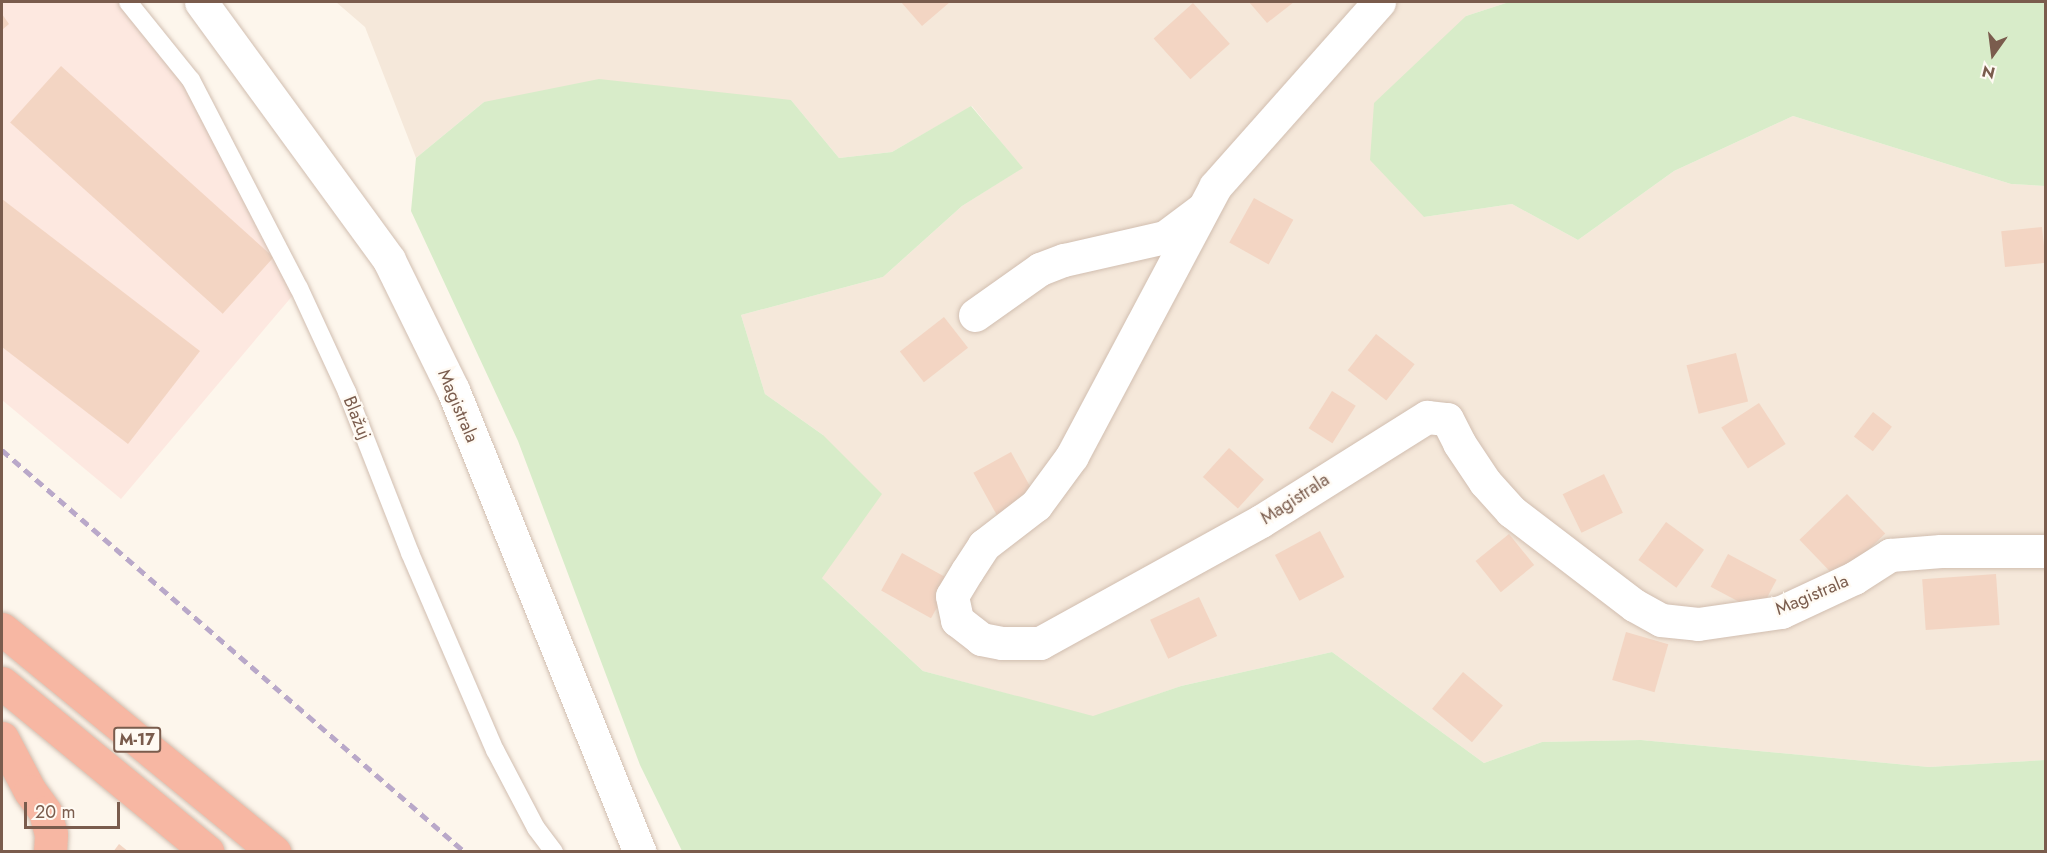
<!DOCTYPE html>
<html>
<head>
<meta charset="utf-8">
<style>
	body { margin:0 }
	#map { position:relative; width:2047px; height:853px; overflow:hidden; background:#fdf6ec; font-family:Jost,sans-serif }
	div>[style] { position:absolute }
	.residential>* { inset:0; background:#f5e8da }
	.commercial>* { inset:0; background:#fde8e0 }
	.green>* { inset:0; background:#d8ecc9 }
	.building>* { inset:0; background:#f3d5c3; transform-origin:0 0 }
	.roads { filter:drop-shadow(0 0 2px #d1beb0) drop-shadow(0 0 2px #d1beb0) }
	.lane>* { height:18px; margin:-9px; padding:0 9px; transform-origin:9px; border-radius:9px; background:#fff }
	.street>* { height:33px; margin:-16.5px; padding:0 16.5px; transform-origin:16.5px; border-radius:16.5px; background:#fff }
	.secondary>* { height:33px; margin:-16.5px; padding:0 16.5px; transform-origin:16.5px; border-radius:16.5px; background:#fff }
	.highway>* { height:33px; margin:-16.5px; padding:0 16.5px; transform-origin:16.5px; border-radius:16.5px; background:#f7b7a3 }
	.rail>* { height:4.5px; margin-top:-2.25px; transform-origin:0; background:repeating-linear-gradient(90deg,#b9a8c9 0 9px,transparent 0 15px) }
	span { translate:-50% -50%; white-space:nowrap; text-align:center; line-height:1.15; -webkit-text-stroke:4.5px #fffaf3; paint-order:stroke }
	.shield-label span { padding:2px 4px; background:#fffaf3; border:2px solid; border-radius:4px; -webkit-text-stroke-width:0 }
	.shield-label { font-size:16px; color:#7a5c4d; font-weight:700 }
	.street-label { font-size:18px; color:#7a5c4d }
	.frame { position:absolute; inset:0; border:3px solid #7a5c4d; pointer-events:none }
	.north { position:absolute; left:1963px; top:24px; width:60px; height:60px; -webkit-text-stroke:4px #fffaf3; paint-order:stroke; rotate:194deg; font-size:16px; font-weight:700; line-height:24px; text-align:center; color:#7a5c4d }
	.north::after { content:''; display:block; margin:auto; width:21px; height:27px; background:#7a5c4d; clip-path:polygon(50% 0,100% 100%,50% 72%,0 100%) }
	.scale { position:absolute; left:24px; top:802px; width:96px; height:27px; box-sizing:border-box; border:3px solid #7a5c4d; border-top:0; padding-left:8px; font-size:18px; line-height:21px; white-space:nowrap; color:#7a5c4d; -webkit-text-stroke:4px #fffaf3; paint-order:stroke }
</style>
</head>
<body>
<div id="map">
	<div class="residential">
		<i style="clip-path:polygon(336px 2px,1509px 2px,1466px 16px,1424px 217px,1512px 204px,1578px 240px,1674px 171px,1793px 116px,2011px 184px,2045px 186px,2045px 760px,1929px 767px,1641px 740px,1542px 742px,1484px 763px,1332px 652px,1181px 686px,1093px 717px,923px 671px,822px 578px,823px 435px,765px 394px,741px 315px,883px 277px,962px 206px,1022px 168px,972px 106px,892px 152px,839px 158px,791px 100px,484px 102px,416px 158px,365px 27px)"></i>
	</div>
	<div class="commercial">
		<i style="clip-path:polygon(2px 2px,128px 2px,191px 80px,299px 288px,121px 499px,2px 400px)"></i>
	</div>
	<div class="green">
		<i style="clip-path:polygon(1509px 2px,2045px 2px,2045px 186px,2011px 184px,1793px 116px,1674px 171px,1578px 240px,1512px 204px,1424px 217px,1370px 160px,1374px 103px,1466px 16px)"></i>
		<i style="clip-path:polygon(599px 79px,791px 100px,839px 158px,892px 152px,971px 106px,1023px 168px,962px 206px,883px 277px,741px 315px,765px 394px,823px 435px,882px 494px,822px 578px,923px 671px,1093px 716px,1181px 686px,1332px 652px,1484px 763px,1542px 742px,1641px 740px,1929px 767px,2045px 760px,2045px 851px,682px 851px,640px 765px,518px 441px,411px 211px,416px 158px,484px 102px)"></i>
	</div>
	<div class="building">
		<i style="clip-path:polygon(901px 2px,950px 2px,922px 26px)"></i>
		<i style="clip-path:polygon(1249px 2px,1294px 2px,1267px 23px)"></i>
		<i style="left:1193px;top:3px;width:55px;height:53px;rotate:48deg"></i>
		<i style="clip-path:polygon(2px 14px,9px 24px,2px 30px)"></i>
		<i style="left:61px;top:66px;width:286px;height:76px;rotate:42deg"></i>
		<i style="left:1254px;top:198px;width:45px;height:51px;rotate:29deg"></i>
		<i style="clip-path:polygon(2px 199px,200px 351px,128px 444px,2px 347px)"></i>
		<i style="left:2042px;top:227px;width:36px;height:41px;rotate:84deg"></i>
		<i style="left:944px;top:317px;width:39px;height:56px;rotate:52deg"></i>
		<i style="left:1376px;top:334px;width:49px;height:46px;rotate:38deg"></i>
		<i style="left:1736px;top:353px;width:50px;height:51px;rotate:76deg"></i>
		<i style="left:1332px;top:391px;width:28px;height:44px;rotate:32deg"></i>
		<i style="left:1759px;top:403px;width:49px;height:45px;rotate:57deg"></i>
		<i style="left:1873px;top:412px;width:24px;height:31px;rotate:38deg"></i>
		<i style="left:1229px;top:448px;width:47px;height:39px;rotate:42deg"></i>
		<i style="left:1011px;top:452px;width:48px;height:43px;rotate:61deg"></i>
		<i style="left:1604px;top:474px;width:43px;height:46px;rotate:64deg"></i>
		<i style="left:1847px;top:494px;width:55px;height:66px;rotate:46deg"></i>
		<i style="left:1666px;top:522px;width:47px;height:47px;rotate:36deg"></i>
		<i style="left:1320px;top:531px;width:52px;height:51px;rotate:62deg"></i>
		<i style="left:1509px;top:534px;width:40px;height:43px;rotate:51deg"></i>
		<i style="left:902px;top:553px;width:57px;height:43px;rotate:29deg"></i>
		<i style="left:1728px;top:554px;width:55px;height:37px;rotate:28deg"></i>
		<i style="left:1996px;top:574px;width:51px;height:74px;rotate:86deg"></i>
		<i style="left:1199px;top:597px;width:43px;height:54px;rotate:65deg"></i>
		<i style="left:1626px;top:632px;width:44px;height:50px;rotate:16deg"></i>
		<i style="left:1463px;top:672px;width:52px;height:48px;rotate:40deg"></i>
		<i style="clip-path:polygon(119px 844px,129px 852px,113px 852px)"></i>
	</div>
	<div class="roads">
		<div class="lane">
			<i style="left:128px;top:2px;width:100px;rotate:51.1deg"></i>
			<i style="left:191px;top:80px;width:234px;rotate:62.6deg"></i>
			<i style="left:299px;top:288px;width:115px;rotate:65.2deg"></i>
			<i style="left:347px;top:392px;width:173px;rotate:68.6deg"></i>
			<i style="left:410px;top:553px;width:215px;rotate:66.7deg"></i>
			<i style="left:495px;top:750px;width:88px;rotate:62.3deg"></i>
			<i style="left:536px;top:828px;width:30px;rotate:53deg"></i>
		</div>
		<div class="street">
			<i style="left:1379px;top:2px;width:247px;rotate:131.6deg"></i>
			<i style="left:1215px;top:187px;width:305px;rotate:118deg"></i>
			<i style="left:1072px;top:456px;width:61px;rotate:126.3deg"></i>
			<i style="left:1036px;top:505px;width:66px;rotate:142.4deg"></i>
			<i style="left:984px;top:545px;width:31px;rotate:123deg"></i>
			<i style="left:967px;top:571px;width:29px;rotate:121deg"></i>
			<i style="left:952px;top:596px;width:25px;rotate:78deg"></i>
			<i style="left:957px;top:620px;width:31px;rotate:38deg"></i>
			<i style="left:981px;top:639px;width:21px;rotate:11deg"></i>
			<i style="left:1002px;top:643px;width:38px"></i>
			<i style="left:1040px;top:643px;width:252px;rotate:-28.9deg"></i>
			<i style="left:1261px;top:521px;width:196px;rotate:-32.1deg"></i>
			<i style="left:1427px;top:417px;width:20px;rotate:6deg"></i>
			<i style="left:1447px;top:419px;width:27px;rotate:63deg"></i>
			<i style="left:1459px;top:443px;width:47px;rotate:56.3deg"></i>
			<i style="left:1485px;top:482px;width:39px;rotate:48deg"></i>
			<i style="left:1511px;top:511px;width:155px;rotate:37.4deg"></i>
			<i style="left:1634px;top:605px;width:31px;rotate:29deg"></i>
			<i style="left:1661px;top:620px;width:37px;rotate:6deg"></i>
			<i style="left:1698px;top:624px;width:84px;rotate:-8.2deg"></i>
			<i style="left:1781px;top:612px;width:81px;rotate:-25deg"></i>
			<i style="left:1854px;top:578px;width:43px;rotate:-32.6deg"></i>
			<i style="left:1890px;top:555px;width:51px;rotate:-4.5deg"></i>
			<i style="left:1941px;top:551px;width:105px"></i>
			<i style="left:975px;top:315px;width:80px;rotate:-35.3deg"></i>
			<i style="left:1040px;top:269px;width:26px;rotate:-21deg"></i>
			<i style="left:1064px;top:260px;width:104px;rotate:-12.8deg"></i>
			<i style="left:1165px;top:237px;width:45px;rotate:-36.9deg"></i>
		</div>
		<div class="secondary">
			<i style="left:201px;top:2px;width:319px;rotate:53.9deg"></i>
			<i style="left:389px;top:260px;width:145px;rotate:63.8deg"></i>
			<i style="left:453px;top:390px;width:498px;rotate:68deg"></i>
		</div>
		<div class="highway">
			<i style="left:2px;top:629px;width:352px;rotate:39.3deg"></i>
			<i style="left:2px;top:683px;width:266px;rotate:39.4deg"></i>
			<i style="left:2px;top:738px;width:60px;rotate:62.2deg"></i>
			<i style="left:30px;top:791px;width:26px;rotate:54deg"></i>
			<i style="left:45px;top:812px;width:23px;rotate:75deg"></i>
			<i style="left:51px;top:834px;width:18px;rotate:93deg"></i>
		</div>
	</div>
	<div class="rail">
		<i style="left:2px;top:450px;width:613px;rotate:40.97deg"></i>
	</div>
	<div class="shield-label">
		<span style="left:137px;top:740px">M-17</span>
	</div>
	<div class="street-label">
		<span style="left:458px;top:406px;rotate:67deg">Magistrala</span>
		<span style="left:357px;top:418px;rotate:68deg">Blažuj</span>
		<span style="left:1295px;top:499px;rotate:-33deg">Magistrala</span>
		<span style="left:1812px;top:595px;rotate:-23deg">Magistrala</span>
	</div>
	<div class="frame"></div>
	<div class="north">N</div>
	<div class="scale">20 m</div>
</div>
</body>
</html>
